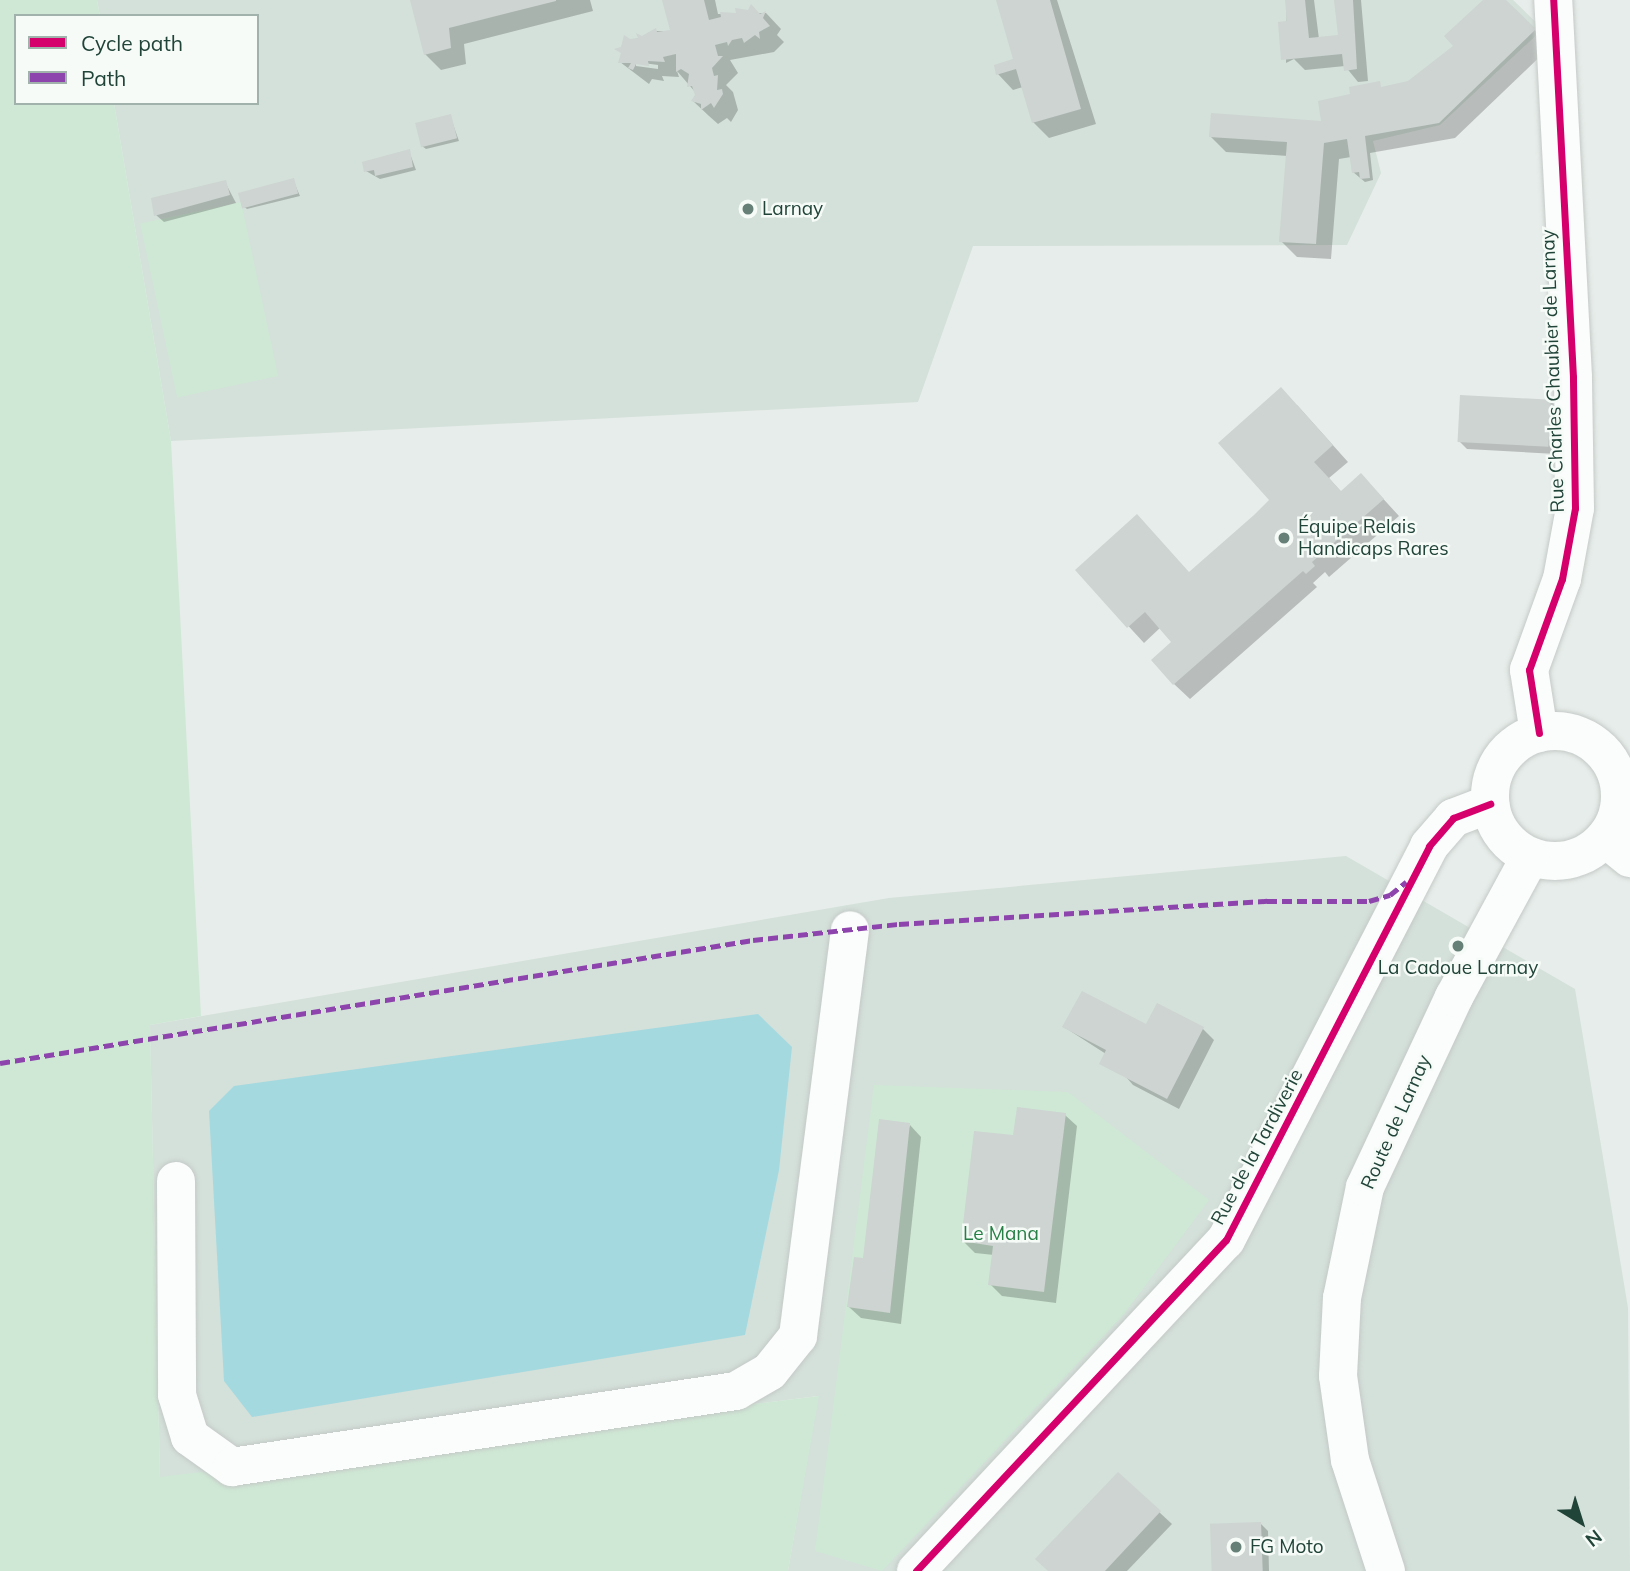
<!DOCTYPE html>
<html>
<head>
<meta charset="utf-8">
<style>
	body { margin:0 }
	#map { position:relative; width:1630px; height:1571px; overflow:hidden; background:#e7edea; font-family:Mulish,sans-serif }
	div>[style] { position:absolute }
	.built>* { inset:0; background:#d4e0da }
	.green>* { inset:0; background:#cfe8d5; transform-origin:0 0 }
	.water>* { inset:0; background:#a4d9df }
	.shadow>* { inset:0; background:#0003 }
	.building>* { inset:0; background:#cdd4d1; transform-origin:0 0 }
	.roads { filter:drop-shadow(0 0 2px #c4cac7) drop-shadow(0 0 2px #c4cac7) }
	.minor>* { height:38px; margin:-19px; padding:0 19px; transform-origin:19px; border-radius:19px; background:#fbfcfc }
	.minor>.ring { margin:-19px; padding:0; box-sizing:content-box; background:none; border:38px solid #fbfcfc; border-radius:50% }
	.quiet>* { height:5px; margin-top:-2.5px; transform-origin:0; background:repeating-linear-gradient(90deg,#8e44ad 0 10px,transparent 0 15px) }
	.cycleway>* { height:7px; margin:-3.5px; padding:0 3.5px; transform-origin:3.5px; border-radius:3.5px; background:#d6006c }
	.dots>* { width:19px; height:19px; translate:-50% -50%; box-sizing:border-box; border:4px solid #f6fbf8; border-radius:50% }
	span { translate:-50% -50%; white-space:nowrap; text-align:center; line-height:1.15; -webkit-text-stroke:5px #f6fbf8; paint-order:stroke }
	.poi-label { font-size:19px; color:#214439 }
	.left { translate:0 -50%; text-align:left }
	.street-label { font-size:19px; color:#214439 }
	.park-label { font-size:19px; color:#268045 }
	.legend { position:absolute; left:14px; top:14px; width:245px; height:91px; box-sizing:border-box; background:#f6fbf8; border:2px solid #a1b2ac; margin:0; padding:9px 12px; list-style:none; font-size:21px; color:#214439 }
	.legend li { display:flex; align-items:center; gap:14px; height:35px }
	.legend b { width:35px; border:2px solid #a1b2ac }
	.north { position:absolute; left:1546px; top:1487px; width:70px; height:70px; -webkit-text-stroke:5px #f6fbf8; paint-order:stroke; rotate:142deg; font-size:19px; font-weight:700; line-height:28px; text-align:center; color:#214439 }
	.north::after { content:''; display:block; margin:auto; width:24px; height:32px; background:#214439; clip-path:polygon(50% 0,100% 100%,50% 72%,0 100%) }
</style>
</head>
<body>
<div id="map">
	<div class="built">
		<i style="clip-path:polygon(97px 0,1513px 0,1543px 29px,1440px 125px,1373px 141px,1381px 173px,1347px 245px,973px 246px,918px 402px,171px 441px,114px 103px,257px 103px,257px 16px,100px 16px)"></i>
		<i style="clip-path:polygon(1346px 856px,1575px 989px,1628px 1308px,1630px 1571px,788px 1571px,818px 1396px,160px 1478px,150px 1025px,889px 898px)"></i>
	</div>
	<div class="green">
		<i style="clip-path:polygon(0 0,97px 0,100px 16px,16px 16px,16px 103px,114px 103px,171px 441px,201px 1016px,150px 1025px,160px 1477px,819px 1396px,788px 1571px,0 1571px)"></i>
		<i style="left:241px;top:202px;width:178px;height:103px;rotate:78deg"></i>
		<i style="clip-path:polygon(874px 1085px,1068px 1092px,1209px 1200px,1124px 1314px,882px 1571px,815px 1551px)"></i>
	</div>
	<div class="water">
		<i style="clip-path:polygon(758px 1014px,792px 1047px,779px 1170px,745px 1335px,252px 1417px,224px 1381px,209px 1111px,234px 1086px)"></i>
	</div>
	<div class="shadow">
		<i style="clip-path:polygon(412px 0,590px 0,593px 11px,464px 44px,466px 64px,441px 70px,425px 54px)"></i>
		<i style="clip-path:polygon(evenodd,664px 0,715px 0,718px 14px,766px 13px,781px 29px,777px 35px,784px 42px,774px 52px,730px 60px,738px 73px,726px 85px,733px 92px,738px 110px,731px 122px,727px 118px,718px 124px,709px 116px,693px 101px,696px 93px,677px 71px,679px 77px,662px 76px,664px 81px,652px 79px,649px 84px,620px 62px,630px 41px,657px 31px,672px 31px,664px 0,636px 62px,658px 65px,658px 69px,636px 66px,636px 62px)"></i>
		<i style="clip-path:polygon(998px 0,1057px 0,1096px 124px,1049px 138px,1033px 122px,1023px 87px,1013px 90px,998px 74px,1015px 61px)"></i>
		<i style="clip-path:polygon(1287px 0,1314px 0,1319px 39px,1340px 36px,1335px 0,1361px 0,1368px 81px,1358px 82px,1345px 66px,1305px 70px,1294px 59px,1286px 63px)"></i>
		<i style="clip-path:polygon(1485px 0,1504px 0,1551px 46px,1455px 138px,1370px 153px,1373px 180px,1365px 182px,1353px 172px,1351px 157px,1339px 159px,1331px 259px,1297px 257px,1281px 241px,1288px 156px,1226px 152px,1210px 136px,1323px 123px,1409px 83px,1456px 46px)"></i>
		<i style="clip-path:polygon(450px 116px,459px 141px,426px 149px,422px 146px)"></i>
		<i style="clip-path:polygon(409px 151px,416px 170px,380px 179px,366px 171px)"></i>
		<i style="clip-path:polygon(293px 180px,300px 196px,247px 209px,243px 206px)"></i>
		<i style="clip-path:polygon(225px 182px,236px 203px,164px 222px,156px 215px)"></i>
		<i style="clip-path:polygon(1551px 401px,1558px 409px,1556px 454px,1467px 449px,1460px 442px)"></i>
		<i style="clip-path:polygon(1297px 405px,1348px 462px,1329px 478px,1342px 493px,1377px 492px,1399px 516px,1329px 577px,1325px 572px,1313px 583px,1317px 587px,1190px 699px,1174px 684px,1174px 642px,1161px 627px,1144px 643px,1077px 570px,1190px 573px,1272px 500px)"></i>
		<i style="clip-path:polygon(1147px 1026px,1203px 1029px,1214px 1040px,1179px 1109px,1133px 1085px,1106px 1054px,1064px 1027px)"></i>
		<i style="clip-path:polygon(1065px 1115px,1077px 1126px,1056px 1303px,1002px 1296px,990px 1284px,994px 1255px,975px 1253px,963px 1241px)"></i>
		<i style="clip-path:polygon(910px 1125px,921px 1137px,901px 1324px,861px 1318px,849px 1307px)"></i>
		<i style="clip-path:polygon(1118px 1474px,1172px 1524px,1127px 1571px,1049px 1571px)"></i>
		<i style="clip-path:polygon(1261px 1524px,1268px 1531px,1269px 1571px,1213px 1571px)"></i>
	</div>
	<div class="building">
		<i style="clip-path:polygon(410px 0,556px 0,556px 1px,449px 28px,451px 48px,424px 55px)"></i>
		<i style="clip-path:polygon(662px 0,704px 0,709px 20px,721px 17px,720px 12px,736px 13px,735px 8px,748px 10px,751px 4px,760px 14px,766px 11px,763px 18px,770px 26px,759px 32px,760px 39px,755px 35px,744px 43px,742px 38px,732px 40px,728px 46px,727px 42px,715px 45px,718px 56px,723px 56px,712px 68px,714px 76px,718px 75px,717px 90px,722px 89px,723px 94px,714px 108px,711px 103px,701px 110px,701px 104px,691px 101px,695px 95px,692px 86px,687px 87px,689px 74px,681px 69px,676px 72px,676px 54px,663px 57px,665px 62px,648px 61px,649px 66px,636px 64px,633px 70px,628px 68px,631px 63px,618px 63px,621px 53px,614px 49px,621px 47px,624px 35px,630px 39px,638px 38px,636px 33px,642px 36px,656px 28px,657px 32px,670px 30px)"></i>
		<i style="clip-path:polygon(996px 0,1050px 0,1081px 109px,1032px 123px,1016px 69px,996px 75px,994px 65px,1013px 59px)"></i>
		<i style="clip-path:polygon(1285px 0,1305px 0,1309px 38px,1338px 35px,1334px 0,1353px 0,1357px 69px,1344px 71px,1342px 54px,1281px 60px,1278px 22px,1287px 21px)"></i>
		<i style="clip-path:polygon(1483px 0,1506px 0,1536px 29px,1439px 123px,1365px 136px,1370px 178px,1360px 179px,1359px 172px,1352px 173px,1347px 139px,1324px 143px,1316px 244px,1279px 242px,1287px 142px,1209px 137px,1211px 113px,1321px 121px,1318px 101px,1350px 94px,1349px 87px,1380px 81px,1381px 87px,1408px 81px,1453px 46px,1444px 36px)"></i>
		<i style="left:451px;top:114px;width:25px;height:37px;rotate:76deg"></i>
		<i style="clip-path:polygon(410px 149px,413px 167px,375px 176px,374px 170px,364px 172px,362px 162px)"></i>
		<i style="left:294px;top:178px;width:16px;height:58px;rotate:75deg"></i>
		<i style="clip-path:polygon(226px 180px,230px 195px,154px 216px,151px 198px)"></i>
		<i style="clip-path:polygon(1281px 387px,1333px 445px,1314px 462px,1341px 491px,1361px 473px,1384px 499px,1312px 562px,1315px 566px,1306px 574px,1303px 571px,1173px 685px,1151px 660px,1171px 642px,1145px 612px,1127px 628px,1075px 570px,1137px 514px,1189px 572px,1254px 515px,1269px 500px,1218px 443px)"></i>
		<i style="left:1460px;top:395px;width:91px;height:47px;rotate:3deg"></i>
		<i style="clip-path:polygon(1082px 991px,1146px 1024px,1157px 1003px,1204px 1027px,1167px 1099px,1099px 1064px,1106px 1050px,1062px 1027px)"></i>
		<i style="clip-path:polygon(1017px 1107px,1066px 1113px,1044px 1292px,988px 1285px,993px 1246px,961px 1241px,974px 1131px,1013px 1135px)"></i>
		<i style="clip-path:polygon(879px 1119px,910px 1123px,890px 1313px,847px 1307px,854px 1257px,863px 1258px)"></i>
		<i style="clip-path:polygon(1118px 1472px,1161px 1511px,1105px 1571px,1048px 1571px,1035px 1559px)"></i>
		<i style="left:1261px;top:1522px;width:49px;height:51px;rotate:88deg"></i>
	</div>
	<div class="roads">
		<div class="minor">
			<i class="ring" style="left:1490px;top:731px;width:92px;height:92px"></i>
			<i style="left:1539px;top:733px;width:64px;rotate:-99deg"></i>
			<i style="left:1529px;top:670px;width:97px;rotate:-70.1deg"></i>
			<i style="left:1562px;top:579px;width:72px;rotate:-79.6deg"></i>
			<i style="left:1575px;top:508px;width:131px;rotate:-90.9deg"></i>
			<i style="left:1573px;top:377px;width:378px;rotate:-93deg"></i>
			<i style="left:1605px;top:838px;width:32px;rotate:39deg"></i>
			<i style="left:176px;top:1181px;width:214px;rotate:89.7deg"></i>
			<i style="left:177px;top:1395px;width:44px;rotate:72.8deg"></i>
			<i style="left:190px;top:1437px;width:52px;rotate:35.5deg"></i>
			<i style="left:232px;top:1467px;width:510px;rotate:-8.58deg"></i>
			<i style="left:736px;top:1391px;width:39px;rotate:-30deg"></i>
			<i style="left:770px;top:1371px;width:45px;rotate:-51.3deg"></i>
			<i style="left:798px;top:1336px;width:409px;rotate:-82.7deg"></i>
			<i style="left:916px;top:1571px;width:453px;rotate:-46.9deg"></i>
			<i style="left:1226px;top:1240px;width:443px;rotate:-62.7deg"></i>
			<i style="left:1429px;top:846px;width:37px;rotate:-49deg"></i>
			<i style="left:1453px;top:818px;width:40px;rotate:-21deg"></i>
			<i style="left:1386px;top:1571px;width:117px;rotate:-108deg"></i>
			<i style="left:1350px;top:1460px;width:85px;rotate:-98.1deg"></i>
			<i style="left:1338px;top:1376px;width:78px;rotate:-87.1deg"></i>
			<i style="left:1342px;top:1298px;width:113px;rotate:-78.3deg"></i>
			<i style="left:1365px;top:1187px;width:210px;rotate:-64.9deg"></i>
			<i style="left:1454px;top:997px;width:159px;rotate:-61.5deg"></i>
		</div>
	</div>
	<div class="quiet">
		<i style="left:0;top:1063px;width:763px;rotate:-9.28deg"></i>
		<i style="left:753px;top:940px;width:147px;rotate:-6.3deg"></i>
		<i style="left:899px;top:924px;width:369px;rotate:-3.6deg"></i>
		<i style="left:1267px;top:901px;width:102px"></i>
		<i style="left:1369px;top:901px;width:22px;rotate:-16deg"></i>
		<i style="left:1390px;top:895px;width:21px;rotate:-39deg"></i>
	</div>
	<div class="cycleway">
		<i style="left:1539px;top:733px;width:64px;rotate:-99deg"></i>
		<i style="left:1529px;top:670px;width:97px;rotate:-70.1deg"></i>
		<i style="left:1562px;top:579px;width:72px;rotate:-79.6deg"></i>
		<i style="left:1575px;top:508px;width:131px;rotate:-90.9deg"></i>
		<i style="left:1573px;top:377px;width:378px;rotate:-93deg"></i>
		<i style="left:916px;top:1571px;width:453px;rotate:-46.9deg"></i>
		<i style="left:1226px;top:1240px;width:443px;rotate:-62.7deg"></i>
		<i style="left:1429px;top:846px;width:37px;rotate:-49deg"></i>
		<i style="left:1453px;top:818px;width:40px;rotate:-21deg"></i>
	</div>
	<div class="dots">
		<i style="left:748px;top:209px;background:#667f77"></i>
		<i style="left:1284px;top:538px;background:#667f77"></i>
		<i style="left:1458px;top:946px;background:#667f77"></i>
		<i style="left:1236px;top:1547px;background:#667f77"></i>
	</div>
	<div class="poi-label">
		<span class="left" style="left:762px;top:209px">Larnay</span>
		<span class="left" style="left:1298px;top:538px">Équipe Relais<br>Handicaps Rares</span>
		<span style="left:1458px;top:968px">La Cadoue Larnay</span>
		<span class="left" style="left:1250px;top:1547px">FG Moto</span>
	</div>
	<div class="street-label">
		<span style="left:1553px;top:371px;rotate:-92deg">Rue Charles Chaubier de Larnay</span>
		<span style="left:1396px;top:1122px;rotate:-66deg">Route de Larnay</span>
		<span style="left:1257px;top:1147px;rotate:-62deg">Rue de la Tardiverie</span>
	</div>
	<div class="park-label">
		<span style="left:1001px;top:1234px">Le Mana</span>
	</div>
	<ul class="legend">
	<li><b style="height:9px;background:#d6006c"></b>Cycle path</li>
	<li><b style="height:9px;background:#8e44ad"></b>Path</li>
	</ul>
	<div class="north">N</div>
</div>
</body>
</html>
